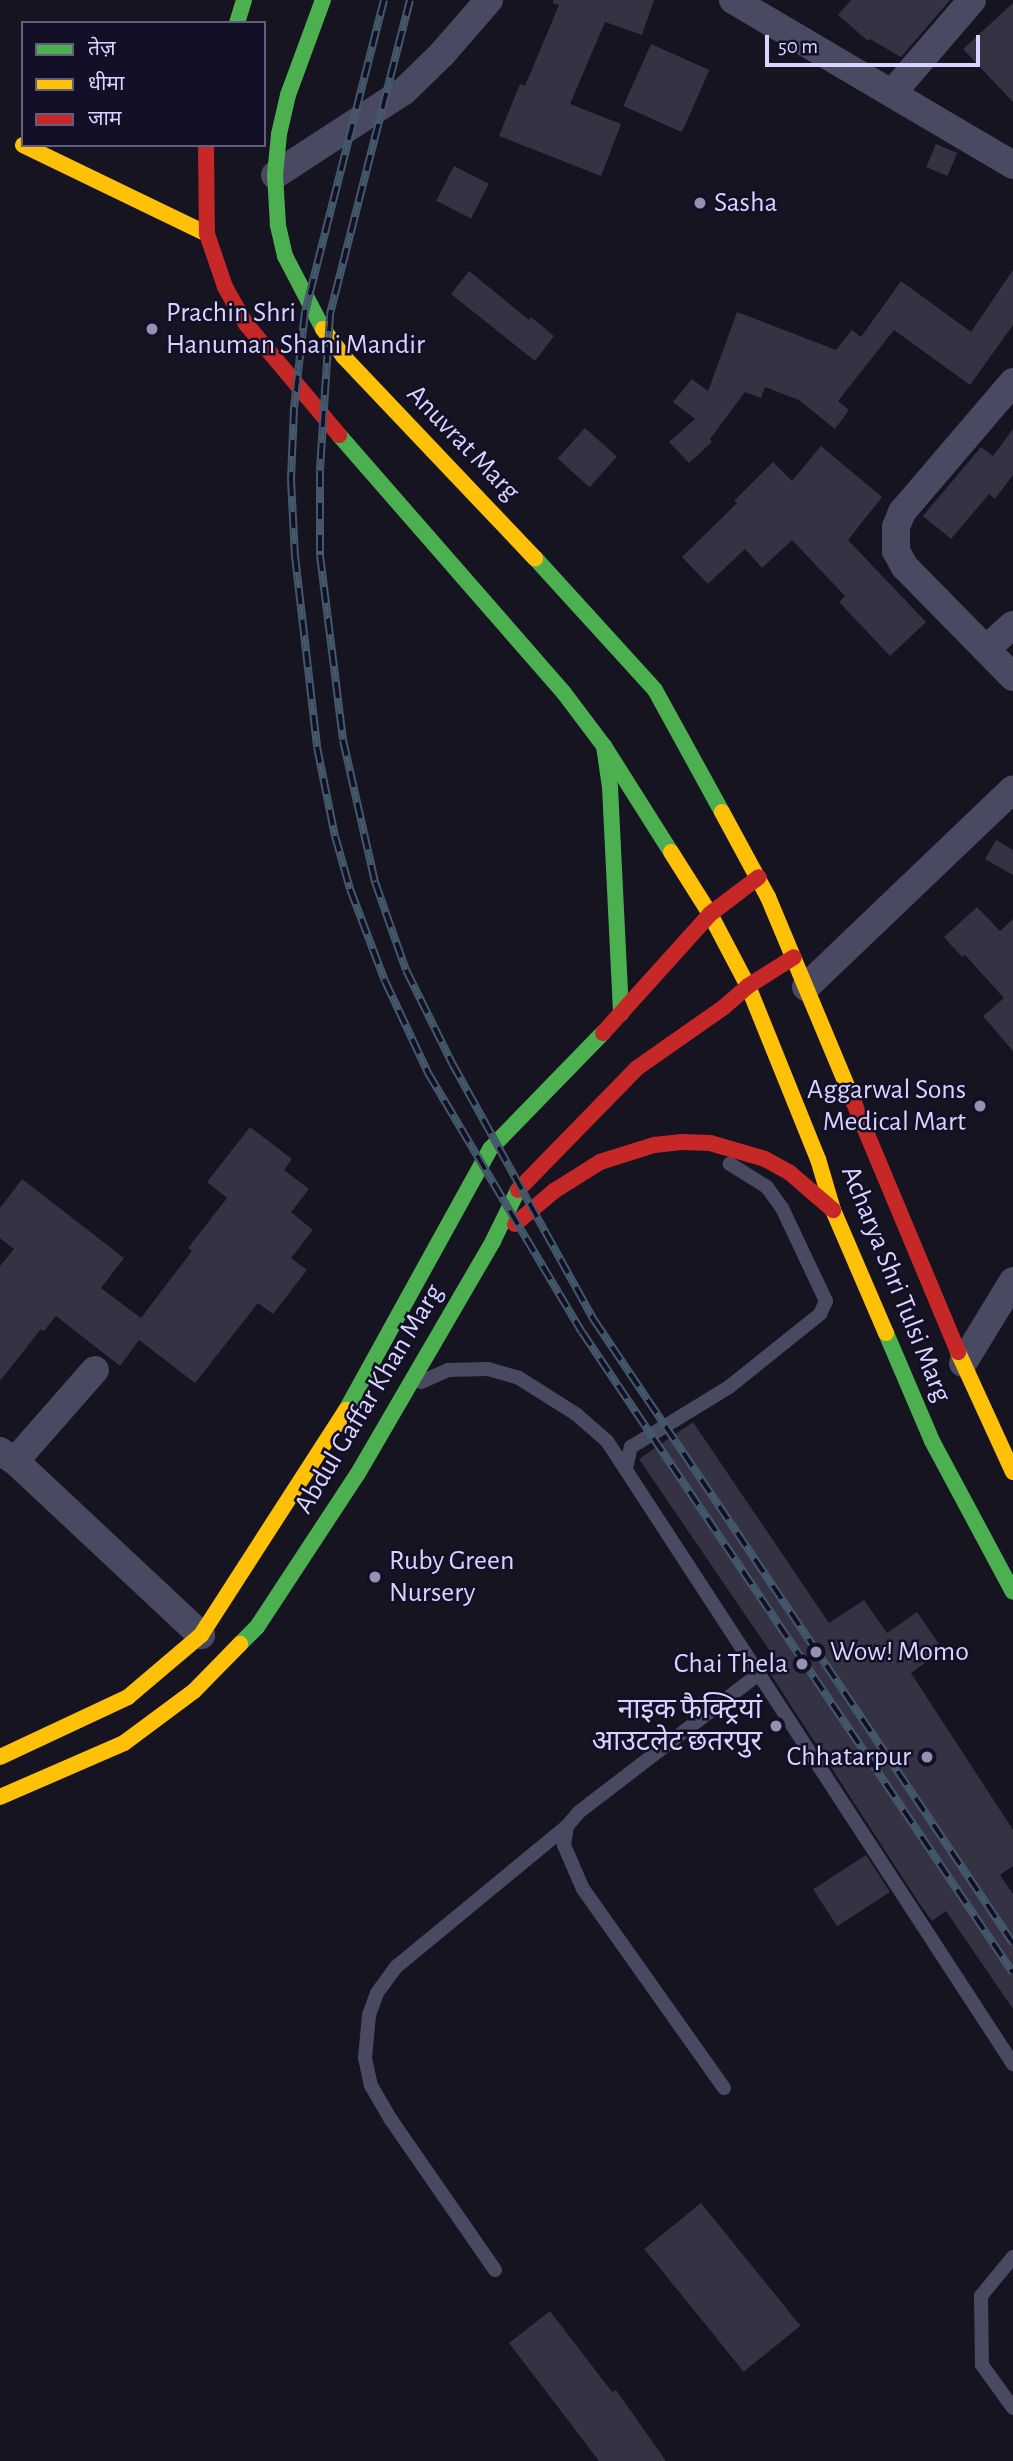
<!DOCTYPE html>
<html>
<head>
<meta charset="utf-8">
<style>
	body { margin:0 }
	#map { position:relative; width:1013px; height:2461px; overflow:hidden; background:#161421; font-family:"Alegreya Sans","Noto Sans Devanagari",sans-serif }
	div>[style] { position:absolute }
	.building>* { inset:0; background:#343243; transform-origin:0 0 }
	.lane>* { height:14px; margin:-7px; padding:0 7px; transform-origin:7px; border-radius:7px; background:#4a4962 }
	.street>* { height:28px; margin:-14px; padding:0 14px; transform-origin:14px; border-radius:14px; background:#4a4962 }
	.fast>* { height:16px; margin:-8px; padding:0 8px; transform-origin:8px; border-radius:8px; background:#4caf50 }
	.slow>* { height:16px; margin:-8px; padding:0 8px; transform-origin:8px; border-radius:8px; background:#ffc107 }
	.jam>* { height:16px; margin:-8px; padding:0 8px; transform-origin:8px; border-radius:8px; background:#c62828 }
	.rail>* { height:8px; margin-top:-4px; transform-origin:0; background:repeating-linear-gradient(90deg,#130f26 0 16px,#43596b 0 32px); box-sizing:border-box; border-block:2px solid #43596b }
	.dots>* { width:19px; height:19px; translate:-50% -50%; box-sizing:border-box; border:4px solid #130f26; border-radius:50% }
	span { translate:-50% -50%; white-space:nowrap; text-align:center; line-height:1.15; -webkit-text-stroke:5px #130f26; paint-order:stroke }
	.poi-label { font-size:28px; color:#d9d4ff }
	.left { translate:0 -50%; text-align:left }
	.right { translate:-100% -50%; text-align:right }
	.street-label { font-size:28px; color:#d9d4ff }
	.legend { position:absolute; left:21px; top:21px; width:245px; height:126px; box-sizing:border-box; background:#130f26; border:2px solid #625e7d; margin:0; padding:9px 12px; list-style:none; font-size:21px; color:#d9d4ff }
	.legend li { display:flex; align-items:center; gap:14px; height:35px }
	.legend b { width:35px; border:2px solid #625e7d }
	.scale { position:absolute; left:765px; top:35px; width:215px; height:32px; box-sizing:border-box; border:4px solid #d9d4ff; border-top:0; padding-left:9px; font-size:21px; line-height:24px; white-space:nowrap; color:#d9d4ff; -webkit-text-stroke:5px #130f26; paint-order:stroke }
</style>
</head>
<body>
<div id="map">
	<div class="building">
		<i style="clip-path:polygon(553px 0,654px 0,642px 35px,605px 22px,570px 104px,621px 124px,601px 176px,499px 136px,520px 84px,525px 86px,559px 5px,553px 3px)"></i>
		<i style="clip-path:polygon(851px 0,950px 0,901px 57px,870px 39px,868px 41px,838px 15px)"></i>
		<i style="clip-path:polygon(1013px 3px,1013px 102px,963px 49px)"></i>
		<i style="left:651px;top:44px;width:64px;height:68px;rotate:24deg"></i>
		<i style="left:936px;top:144px;width:23px;height:25px;rotate:23deg"></i>
		<i style="left:454px;top:166px;width:39px;height:39px;rotate:27deg"></i>
		<i style="clip-path:polygon(1013px 270px,1013px 325px,970px 385px,894px 330px,838px 401px,849px 410px,835px 429px,799px 400px,765px 387px,761px 398px,745px 392px,710px 439px,712px 442px,689px 463px,669px 442px,695px 419px,673px 402px,692px 379px,708px 391px,737px 312px,836px 350px,852px 330px,861px 337px,901px 281px,971px 332px)"></i>
		<i style="clip-path:polygon(469px 271px,529px 320px,531px 317px,554px 336px,535px 361px,451px 294px)"></i>
		<i style="left:585px;top:428px;width:43px;height:41px;rotate:42deg"></i>
		<i style="clip-path:polygon(1013px 429px,1013px 475px,995px 499px,989px 494px,951px 539px,923px 516px,981px 447px,993px 456px)"></i>
		<i style="clip-path:polygon(821px 446px,882px 497px,848px 540px,926px 622px,890px 656px,839px 602px,845px 596px,792px 540px,762px 568px,745px 549px,708px 584px,682px 557px,737px 503px,734px 501px,773px 462px,792px 481px)"></i>
		<i style="clip-path:polygon(996px 840px,1013px 850px,1013px 875px,985px 859px)"></i>
		<i style="clip-path:polygon(977px 907px,1000px 931px,1013px 919px,1013px 1051px,983px 1016px,1004px 998px,965px 955px,962px 957px,944px 937px)"></i>
		<i style="clip-path:polygon(250px 1127px,292px 1159px,284px 1170px,309px 1189px,291px 1212px,313px 1230px,291px 1258px,307px 1270px,273px 1314px,258px 1303px,195px 1383px,139px 1340px,120px 1366px,56px 1316px,44px 1331px,41px 1329px,0 1381px,0 1266px,14px 1249px,0 1238px,0 1208px,22px 1179px,124px 1258px,101px 1288px,141px 1318px,192px 1251px,188px 1248px,227px 1198px,207px 1182px)"></i>
		<i style="clip-path:polygon(693px 1422px,829px 1623px,864px 1600px,887px 1633px,917px 1612px,943px 1650px,911px 1673px,1013px 1830px,1013px 1866px,1000px 1875px,1013px 1894px,1013px 2009px,946px 1911px,932px 1921px,919px 1903px,766px 1667px,776px 1660px,639px 1459px)"></i>
		<i style="left:866px;top:1855px;width:44px;height:63px;rotate:57deg"></i>
		<i style="left:701px;top:2203px;width:158px;height:73px;rotate:51deg"></i>
		<i style="clip-path:polygon(550px 2311px,612px 2392px,616px 2390px,666px 2461px,599px 2461px,509px 2343px)"></i>
	</div>
	<div class="lane">
		<i style="left:421px;top:1382px;width:30px;rotate:-24deg"></i>
		<i style="left:448px;top:1370px;width:40px;rotate:-1.4deg"></i>
		<i style="left:488px;top:1369px;width:32px;rotate:16deg"></i>
		<i style="left:519px;top:1378px;width:67px;rotate:32.3deg"></i>
		<i style="left:576px;top:1414px;width:41px;rotate:41.1deg"></i>
		<i style="left:607px;top:1441px;width:744px;rotate:56.91deg"></i>
		<i style="left:626px;top:1468px;width:22px;rotate:-77deg"></i>
		<i style="left:631px;top:1447px;width:115px;rotate:-31.5deg"></i>
		<i style="left:729px;top:1387px;width:117px;rotate:-38.7deg"></i>
		<i style="left:820px;top:1314px;width:14px;rotate:-65deg"></i>
		<i style="left:826px;top:1301px;width:103px;rotate:-115.3deg"></i>
		<i style="left:782px;top:1208px;width:26px;rotate:-126deg"></i>
		<i style="left:767px;top:1187px;width:44px;rotate:-148.1deg"></i>
		<i style="left:724px;top:2088px;width:244px;rotate:-125.3deg"></i>
		<i style="left:583px;top:1889px;width:48px;rotate:-113.4deg"></i>
		<i style="left:564px;top:1845px;width:19px;rotate:-81deg"></i>
		<i style="left:567px;top:1826px;width:18px;rotate:-49deg"></i>
		<i style="left:579px;top:1812px;width:227px;rotate:-37.5deg"></i>
		<i style="left:1013px;top:2257px;width:50px;rotate:129.4deg"></i>
		<i style="left:981px;top:2296px;width:69px;rotate:89.2deg"></i>
		<i style="left:982px;top:2365px;width:53px;rotate:54.2deg"></i>
		<i style="left:495px;top:2270px;width:183px;rotate:-124.7deg"></i>
		<i style="left:391px;top:2120px;width:39px;rotate:-120deg"></i>
		<i style="left:371px;top:2086px;width:29px;rotate:-102deg"></i>
		<i style="left:365px;top:2058px;width:43px;rotate:-84.7deg"></i>
		<i style="left:369px;top:2015px;width:23px;rotate:-70deg"></i>
		<i style="left:377px;top:1993px;width:32px;rotate:-54deg"></i>
		<i style="left:396px;top:1967px;width:222px;rotate:-39.5deg"></i>
	</div>
	<div class="street">
		<i style="left:733px;top:0;width:325px;rotate:30.5deg"></i>
		<i style="left:893px;top:92px;width:121px;rotate:-49.3deg"></i>
		<i style="left:275px;top:175px;width:154px;rotate:-33.1deg"></i>
		<i style="left:404px;top:91px;width:53px;rotate:-44.2deg"></i>
		<i style="left:442px;top:54px;width:72px;rotate:-49deg"></i>
		<i style="left:1013px;top:382px;width:171px;rotate:130.5deg"></i>
		<i style="left:902px;top:512px;width:16px;rotate:112deg"></i>
		<i style="left:896px;top:527px;width:24px;rotate:90deg"></i>
		<i style="left:896px;top:551px;width:18px;rotate:61deg"></i>
		<i style="left:905px;top:567px;width:154px;rotate:45.5deg"></i>
		<i style="left:986px;top:649px;width:36px;rotate:-42deg"></i>
		<i style="left:806px;top:987px;width:286px;rotate:-43.7deg"></i>
		<i style="left:963px;top:1363px;width:96px;rotate:-58.6deg"></i>
		<i style="left:0;top:1451px;width:18px;rotate:34deg"></i>
		<i style="left:15px;top:1461px;width:255px;rotate:43.1deg"></i>
		<i style="left:15px;top:1461px;width:121px;rotate:-48.7deg"></i>
	</div>
	<div class="fast">
		<i style="left:237px;top:23px;width:24px;rotate:-73deg"></i>
		<i style="left:323px;top:329px;width:82px;rotate:-117.5deg"></i>
		<i style="left:285px;top:256px;width:32px;rotate:-103deg"></i>
		<i style="left:278px;top:225px;width:50px;rotate:-93.4deg"></i>
		<i style="left:275px;top:175px;width:41px;rotate:-84.4deg"></i>
		<i style="left:279px;top:134px;width:40px;rotate:-77deg"></i>
		<i style="left:288px;top:95px;width:101px;rotate:-69.8deg"></i>
		<i style="left:339px;top:435px;width:342px;rotate:48.9deg"></i>
		<i style="left:564px;top:693px;width:66px;rotate:53deg"></i>
		<i style="left:604px;top:746px;width:125px;rotate:57.7deg"></i>
		<i style="left:535px;top:558px;width:178px;rotate:47.7deg"></i>
		<i style="left:655px;top:690px;width:139px;rotate:61.2deg"></i>
		<i style="left:604px;top:746px;width:41px;rotate:81.7deg"></i>
		<i style="left:610px;top:787px;width:227px;rotate:87.2deg"></i>
		<i style="left:886px;top:1333px;width:117px;rotate:66.9deg"></i>
		<i style="left:932px;top:1441px;width:171px;rotate:61.8deg"></i>
		<i style="left:346px;top:1410px;width:298px;rotate:-61.1deg"></i>
		<i style="left:490px;top:1149px;width:162px;rotate:-45.8deg"></i>
		<i style="left:240px;top:1644px;width:24px;rotate:-45deg"></i>
		<i style="left:257px;top:1627px;width:182px;rotate:-56.7deg"></i>
		<i style="left:357px;top:1475px;width:271px;rotate:-59.8deg"></i>
		<i style="left:493px;top:1241px;width:57px;rotate:-63.9deg"></i>
	</div>
	<div class="slow">
		<i style="left:23px;top:145px;width:204px;rotate:25.8deg"></i>
		<i style="left:323px;top:329px;width:34px;rotate:53deg"></i>
		<i style="left:343px;top:356px;width:279px;rotate:46.5deg"></i>
		<i style="left:722px;top:812px;width:97px;rotate:61.6deg"></i>
		<i style="left:768px;top:897px;width:223px;rotate:67.3deg"></i>
		<i style="left:671px;top:852px;width:73px;rotate:57.8deg"></i>
		<i style="left:710px;top:914px;width:81px;rotate:62.2deg"></i>
		<i style="left:748px;top:986px;width:187px;rotate:68deg"></i>
		<i style="left:818px;top:1159px;width:53px;rotate:73.6deg"></i>
		<i style="left:833px;top:1210px;width:134px;rotate:66.7deg"></i>
		<i style="left:958px;top:1352px;width:132px;rotate:65.4deg"></i>
		<i style="left:0;top:1757px;width:141px;rotate:-25.1deg"></i>
		<i style="left:128px;top:1697px;width:96px;rotate:-40.3deg"></i>
		<i style="left:201px;top:1635px;width:268px;rotate:-57.2deg"></i>
		<i style="left:0;top:1797px;width:135px;rotate:-23.5deg"></i>
		<i style="left:124px;top:1743px;width:87px;rotate:-36.6deg"></i>
		<i style="left:194px;top:1691px;width:66px;rotate:-45.6deg"></i>
	</div>
	<div class="jam">
		<i style="left:206px;top:145px;width:89px;rotate:89.4deg"></i>
		<i style="left:207px;top:234px;width:56px;rotate:71.2deg"></i>
		<i style="left:225px;top:287px;width:43px;rotate:60.4deg"></i>
		<i style="left:246px;top:324px;width:145px;rotate:50deg"></i>
		<i style="left:603px;top:1033px;width:160px;rotate:-48deg"></i>
		<i style="left:710px;top:914px;width:61px;rotate:-37.1deg"></i>
		<i style="left:854px;top:1103px;width:270px;rotate:67.3deg"></i>
		<i style="left:518px;top:1190px;width:170px;rotate:-45.7deg"></i>
		<i style="left:637px;top:1068px;width:106px;rotate:-35deg"></i>
		<i style="left:724px;top:1007px;width:32px;rotate:-41deg"></i>
		<i style="left:748px;top:986px;width:54px;rotate:-32.2deg"></i>
		<i style="left:515px;top:1224px;width:51px;rotate:-40.2deg"></i>
		<i style="left:554px;top:1191px;width:54px;rotate:-32.2deg"></i>
		<i style="left:600px;top:1162px;width:57px;rotate:-17.5deg"></i>
		<i style="left:654px;top:1145px;width:28px;rotate:-6deg"></i>
		<i style="left:682px;top:1142px;width:28px;rotate:2deg"></i>
		<i style="left:710px;top:1143px;width:57px;rotate:16.2deg"></i>
		<i style="left:765px;top:1159px;width:29px;rotate:29deg"></i>
		<i style="left:790px;top:1173px;width:57px;rotate:40.7deg"></i>
	</div>
	<div class="rail">
		<i style="left:384px;top:0;width:322px;rotate:104.2deg"></i>
		<i style="left:305px;top:312px;width:97px;rotate:96.5deg"></i>
		<i style="left:294px;top:408px;width:72px;rotate:92.4deg"></i>
		<i style="left:291px;top:480px;width:76px;rotate:87deg"></i>
		<i style="left:295px;top:556px;width:192px;rotate:83.4deg"></i>
		<i style="left:317px;top:747px;width:91px;rotate:78.6deg"></i>
		<i style="left:335px;top:836px;width:55px;rotate:74.2deg"></i>
		<i style="left:350px;top:889px;width:98px;rotate:69.2deg"></i>
		<i style="left:385px;top:981px;width:102px;rotate:64.9deg"></i>
		<i style="left:428px;top:1073px;width:301px;rotate:59.3deg"></i>
		<i style="left:582px;top:1332px;width:772px;rotate:56.08deg"></i>
		<i style="left:410px;top:0;width:325px;rotate:104.3deg"></i>
		<i style="left:330px;top:315px;width:156px;rotate:93.7deg"></i>
		<i style="left:320px;top:471px;width:84px;rotate:90deg"></i>
		<i style="left:320px;top:555px;width:186px;rotate:82.9deg"></i>
		<i style="left:343px;top:740px;width:146px;rotate:77.3deg"></i>
		<i style="left:375px;top:882px;width:93px;rotate:70.6deg"></i>
		<i style="left:406px;top:970px;width:104px;rotate:63.7deg"></i>
		<i style="left:452px;top:1063px;width:294px;rotate:61.1deg"></i>
		<i style="left:594px;top:1320px;width:751px;rotate:56.08deg"></i>
	</div>
	<div class="dots">
		<i style="left:700px;top:203px;background:#9591b1"></i>
		<i style="left:152px;top:329px;background:#9591b1"></i>
		<i style="left:980px;top:1106px;background:#9591b1"></i>
		<i style="left:375px;top:1577px;background:#9591b1"></i>
		<i style="left:816px;top:1652px;background:#9591b1"></i>
		<i style="left:802px;top:1664px;background:#9591b1"></i>
		<i style="left:776px;top:1726px;background:#9591b1"></i>
		<i style="left:927px;top:1757px;background:#9591b1"></i>
	</div>
	<div class="poi-label">
		<span class="left" style="left:714px;top:203px">Sasha</span>
		<span class="left" style="left:166px;top:329px">Prachin Shri<br>Hanuman Shani Mandir</span>
		<span class="right" style="left:966px;top:1106px">Aggarwal Sons<br>Medical Mart</span>
		<span class="left" style="left:389px;top:1577px">Ruby Green<br>Nursery</span>
		<span class="left" style="left:830px;top:1652px">Wow! Momo</span>
		<span class="right" style="left:788px;top:1664px">Chai Thela</span>
		<span class="right" style="left:762px;top:1726px">नाइक फैक्ट्रियां<br>आउटलेट छतरपुर</span>
		<span class="right" style="left:911px;top:1757px">Chhatarpur</span>
	</div>
	<div class="street-label">
		<span style="left:463px;top:443px;rotate:46deg">Anuvrat Marg</span>
		<span style="left:896px;top:1284px;rotate:68deg">Acharya Shri Tulsi Marg</span>
		<span style="left:369px;top:1399px;rotate:-59deg">Abdul Gaffar Khan Marg</span>
	</div>
	<ul class="legend">
	<li><b style="height:9px;background:#4caf50"></b>तेज़</li>
	<li><b style="height:9px;background:#ffc107"></b>धीमा</li>
	<li><b style="height:9px;background:#c62828"></b>जाम</li>
	</ul>
	<div class="scale">50 m</div>
</div>
</body>
</html>
